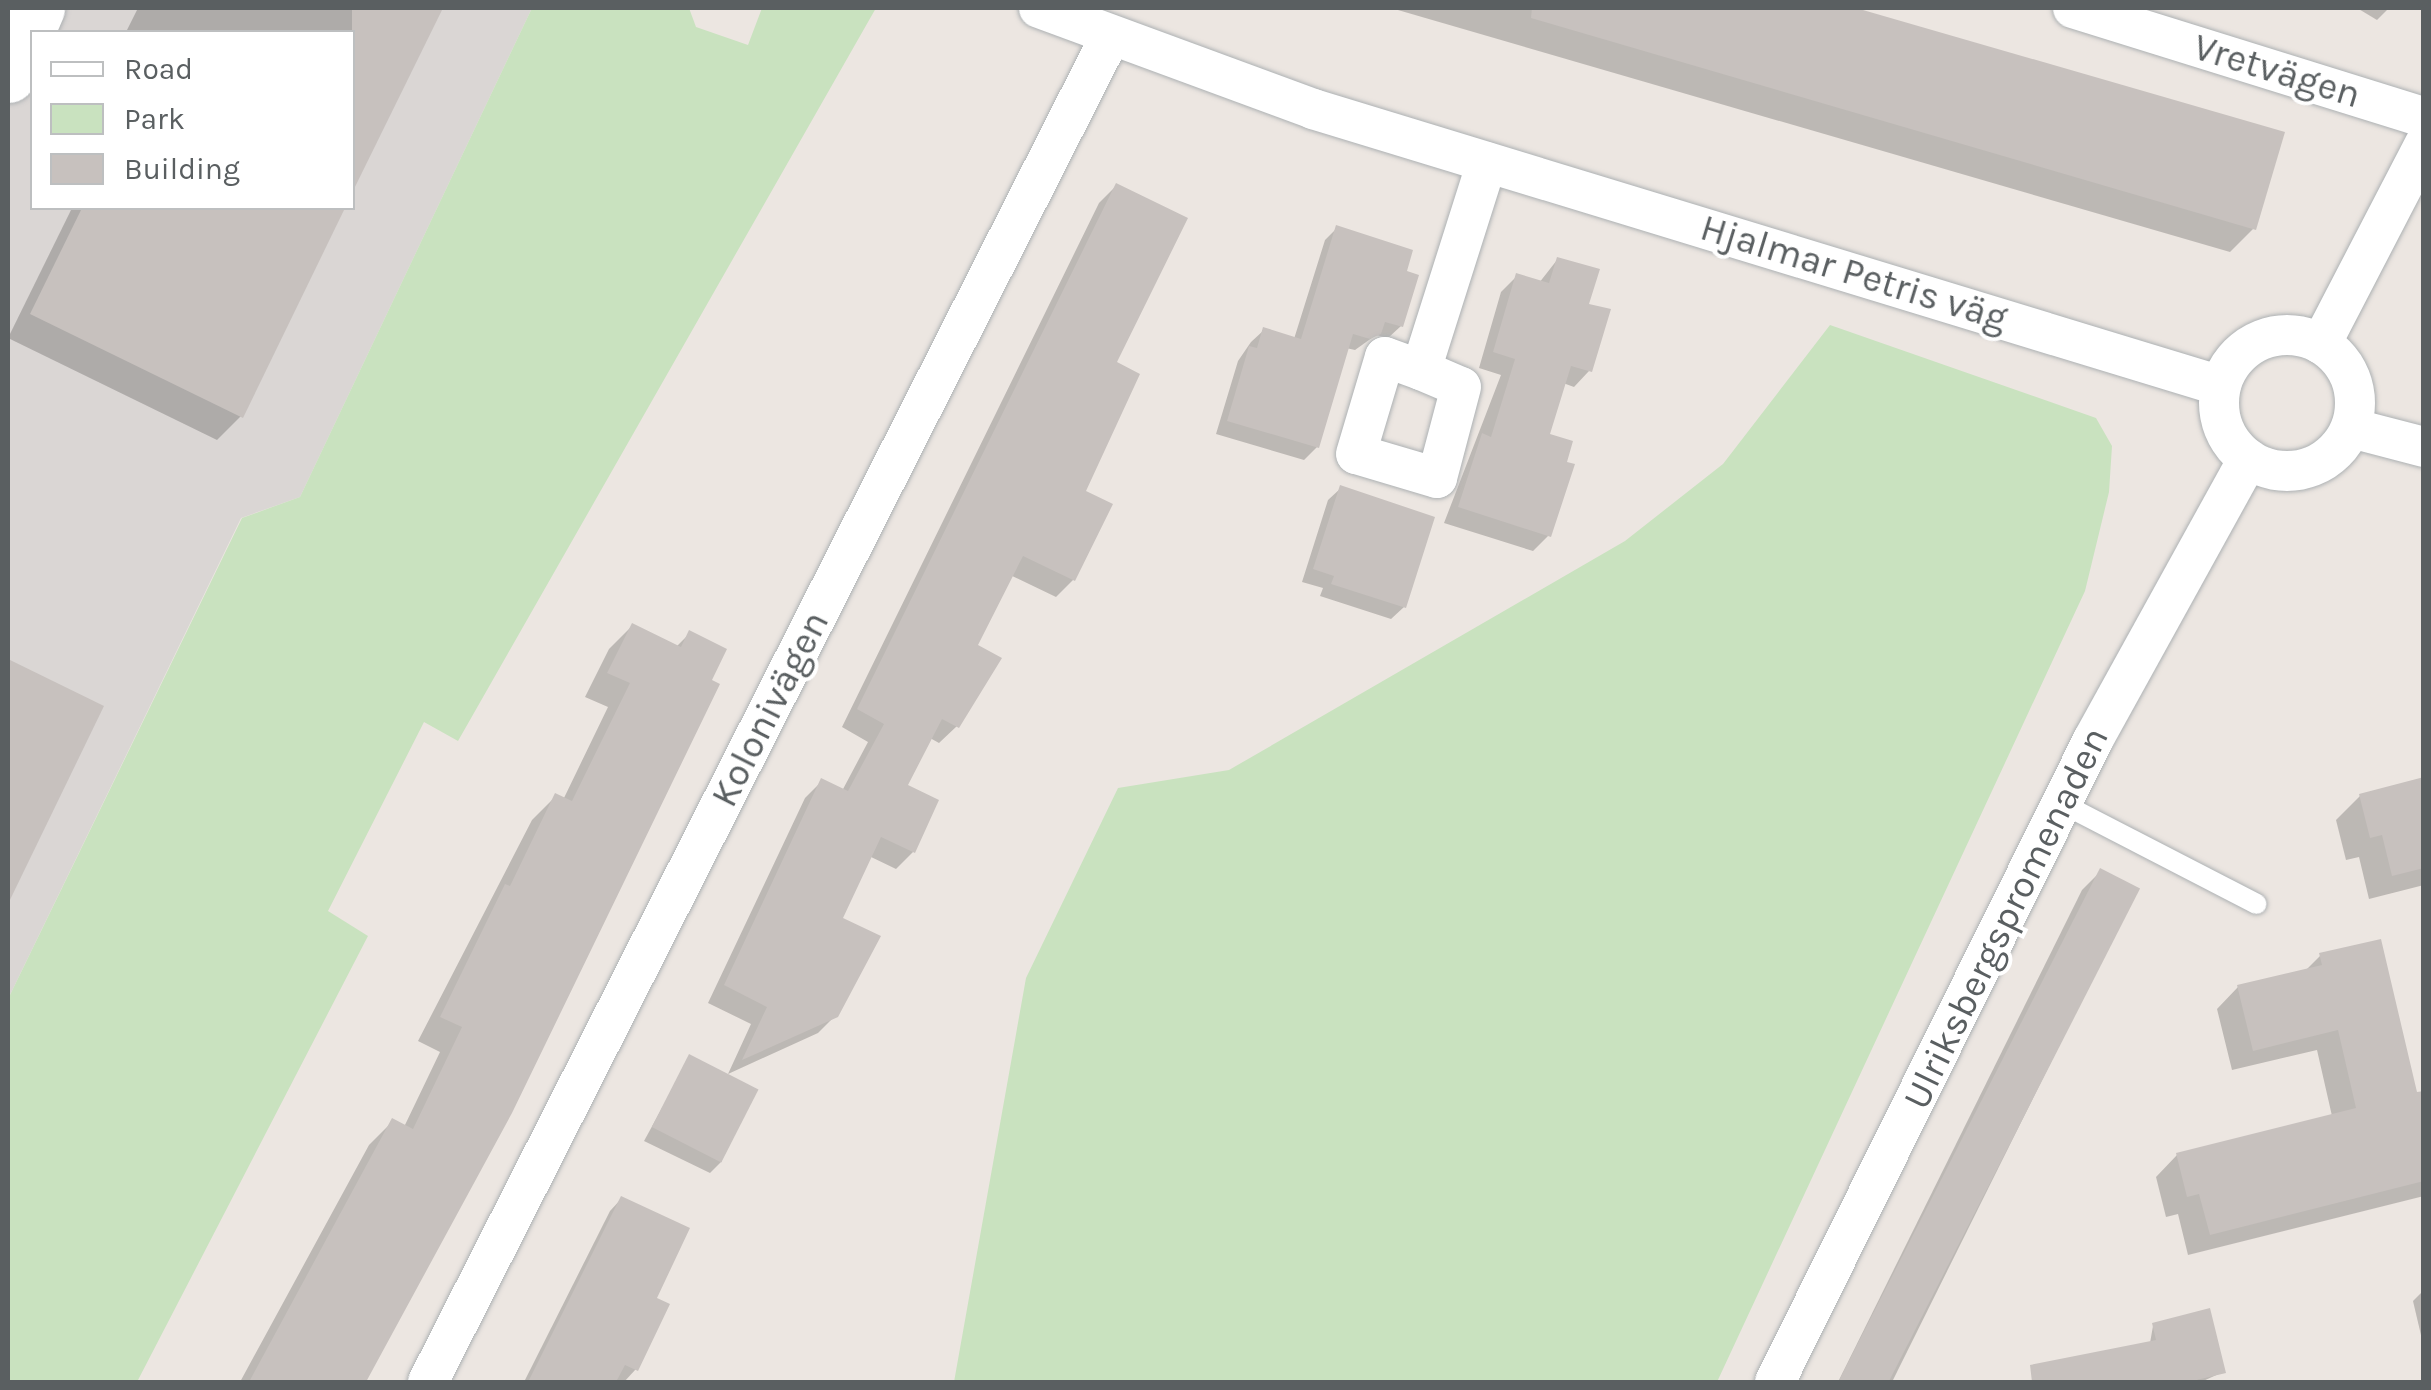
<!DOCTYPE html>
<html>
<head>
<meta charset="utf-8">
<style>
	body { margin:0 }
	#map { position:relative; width:2431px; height:1390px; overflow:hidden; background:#ece6e1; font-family:Karla,sans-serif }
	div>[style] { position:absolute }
	.industrial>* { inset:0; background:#dad6d4 }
	.green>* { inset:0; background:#c9e2bf }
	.shadow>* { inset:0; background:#0003 }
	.building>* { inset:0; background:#c7c1be; transform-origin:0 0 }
	.roads { filter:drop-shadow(0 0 2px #adb1b3) drop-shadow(0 0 2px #adb1b3) }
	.lane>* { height:20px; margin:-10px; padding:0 10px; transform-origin:10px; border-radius:10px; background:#fff }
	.street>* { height:40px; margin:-20px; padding:0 20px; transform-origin:20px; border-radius:20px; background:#fff }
	.street>.ring { margin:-20px; padding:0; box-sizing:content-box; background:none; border:40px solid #fff; border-radius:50% }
	.secondary>* { height:55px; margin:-27.5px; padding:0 27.5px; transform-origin:27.5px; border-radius:27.5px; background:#fff }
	span { translate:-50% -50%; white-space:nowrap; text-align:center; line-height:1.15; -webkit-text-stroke:8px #fff; paint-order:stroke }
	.street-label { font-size:38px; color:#5a5f61 }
	.frame { position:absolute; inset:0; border:10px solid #5a5f61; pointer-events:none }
	.legend { position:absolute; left:30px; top:30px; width:325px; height:180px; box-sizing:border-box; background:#fff; border:2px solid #bdbfc0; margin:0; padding:12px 18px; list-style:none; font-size:30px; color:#5a5f61 }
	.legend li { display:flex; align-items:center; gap:20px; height:50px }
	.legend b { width:50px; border:2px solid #bdbfc0 }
</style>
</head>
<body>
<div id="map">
	<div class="industrial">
		<i style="clip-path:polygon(evenodd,8px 8px,532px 8px,300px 497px,241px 518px,8px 999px,8px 8px,32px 32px,352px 32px,352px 208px,32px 208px,32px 32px)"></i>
	</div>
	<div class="green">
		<i style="clip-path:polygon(532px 8px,689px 8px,696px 27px,748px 45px,762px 8px,876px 8px,458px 741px,424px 722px,328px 911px,368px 936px,137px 1382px,8px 1382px,8px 999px,242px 518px,300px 497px)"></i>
		<i style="clip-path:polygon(1830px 325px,2096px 418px,2112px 446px,2109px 492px,2085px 591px,1717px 1382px,954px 1382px,1026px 978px,1118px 788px,1229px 770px,1625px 541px,1723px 464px)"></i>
	</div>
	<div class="shadow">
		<i style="clip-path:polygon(138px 8px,418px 8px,436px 16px,352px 32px,126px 32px)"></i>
		<i style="clip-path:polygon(1391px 8px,1843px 8px,2282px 134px,2254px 228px,2230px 252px)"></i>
		<i style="clip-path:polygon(2357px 8px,2389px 8px,2377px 20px)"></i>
		<i style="clip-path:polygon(1116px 186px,1114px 363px,1083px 492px,1073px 580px,1056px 597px,1010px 575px,975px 646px,957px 726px,939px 743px,930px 738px,904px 786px,913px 852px,896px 869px,869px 856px,840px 919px,836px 1015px,818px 1033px,728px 1074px,751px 1024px,708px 1003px,805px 798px,822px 781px,842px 791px,868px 742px,842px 727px,1099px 203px)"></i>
		<i style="clip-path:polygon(72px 208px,343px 208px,241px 416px,217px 440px,8px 338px)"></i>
		<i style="clip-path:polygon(1337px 228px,1404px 272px,1401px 326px,1388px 338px,1376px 335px,1355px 350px,1346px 348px,1317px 447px,1304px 460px,1216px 434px,1238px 361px,1251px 342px,1264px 330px,1294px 339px,1325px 240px)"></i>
		<i style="clip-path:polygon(1557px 260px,1586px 305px,1589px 371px,1574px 387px,1563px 383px,1547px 435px,1564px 463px,1548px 536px,1533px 551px,1444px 523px,1501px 375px,1479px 368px,1501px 292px,1517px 276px,1539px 283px)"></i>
		<i style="clip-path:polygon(1341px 488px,1404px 607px,1391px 619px,1320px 596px,1323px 588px,1302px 582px,1328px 500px)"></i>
		<i style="clip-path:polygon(632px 626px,676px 647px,690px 633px,510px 1112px,364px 1382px,240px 1382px,369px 1145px,393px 1121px,404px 1127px,440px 1052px,418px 1041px,532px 820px,556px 796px,563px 800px,608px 707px,585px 697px,609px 649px)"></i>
		<i style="clip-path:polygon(8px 662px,100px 708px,8px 898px)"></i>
		<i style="clip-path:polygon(2424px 780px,2424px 885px,2369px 899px,2359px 857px,2346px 860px,2336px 820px,2360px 796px)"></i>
		<i style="clip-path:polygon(2101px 871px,2137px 889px,1892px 1382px,1838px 1382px,2082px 890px)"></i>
		<i style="clip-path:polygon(2321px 955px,2415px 1095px,2424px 1093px,2424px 1196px,2188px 1255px,2178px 1214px,2166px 1217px,2156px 1177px,2177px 1155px,2332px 1116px,2317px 1050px,2232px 1070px,2217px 1009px,2238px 987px,2304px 972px)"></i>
		<i style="clip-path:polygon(690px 1057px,722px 1161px,710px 1173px,644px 1141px)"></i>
		<i style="clip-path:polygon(622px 1198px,654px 1299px,636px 1369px,624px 1382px,524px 1382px,610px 1211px)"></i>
		<i style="clip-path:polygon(2424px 1290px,2424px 1348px,2413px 1301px)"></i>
		<i style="clip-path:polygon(2153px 1326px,2223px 1372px,2201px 1382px,2071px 1382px,2068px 1365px,2150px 1343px)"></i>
	</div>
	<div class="building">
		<i style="clip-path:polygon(352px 8px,443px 8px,352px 193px)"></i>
		<i style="clip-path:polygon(1532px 8px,1856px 8px,2285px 132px,2256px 230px,1531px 18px)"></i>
		<i style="clip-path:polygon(1116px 183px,1188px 218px,1117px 362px,1140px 374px,1086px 491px,1113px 504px,1075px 581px,1023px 556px,978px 645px,1002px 658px,959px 728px,942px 719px,908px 785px,939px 800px,915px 853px,881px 837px,843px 918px,881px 936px,838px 1017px,742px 1060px,767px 1007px,724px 985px,821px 778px,848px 791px,884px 724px,857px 709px)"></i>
		<i style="clip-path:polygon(82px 208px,345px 208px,243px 418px,30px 314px)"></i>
		<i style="clip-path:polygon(1336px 225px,1413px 250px,1407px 271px,1419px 275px,1403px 327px,1385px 322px,1381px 334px,1370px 339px,1353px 334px,1319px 448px,1227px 421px,1249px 346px,1257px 348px,1263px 327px,1301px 339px)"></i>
		<i style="clip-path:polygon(1557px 257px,1600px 269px,1589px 304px,1611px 309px,1592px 372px,1571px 366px,1550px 434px,1573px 441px,1567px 462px,1575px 464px,1551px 537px,1458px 507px,1482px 433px,1491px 437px,1515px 359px,1493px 352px,1516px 273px,1549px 283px)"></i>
		<i style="clip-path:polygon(1340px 485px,1435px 517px,1406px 608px,1331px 584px,1334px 576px,1313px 569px)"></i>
		<i style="clip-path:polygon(632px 623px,681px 647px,689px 630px,727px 649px,712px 680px,720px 684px,512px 1113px,366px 1382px,249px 1382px,392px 1118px,413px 1129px,462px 1027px,440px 1017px,505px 884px,510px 886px,555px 793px,572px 801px,630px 683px,607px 673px)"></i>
		<i style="clip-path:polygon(8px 659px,104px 706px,8px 904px)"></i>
		<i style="clip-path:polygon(2424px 777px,2424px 868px,2392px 876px,2382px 835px,2370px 838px,2359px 794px)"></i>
		<i style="left:2100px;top:868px;width:45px;height:574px;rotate:27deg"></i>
		<i style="clip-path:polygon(2381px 939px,2417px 1092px,2424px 1091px,2424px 1181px,2210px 1235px,2199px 1194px,2187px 1197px,2176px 1153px,2356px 1108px,2338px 1030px,2253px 1051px,2237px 985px,2322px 965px,2319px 953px)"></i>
		<i style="left:689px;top:1054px;width:78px;height:82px;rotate:27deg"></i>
		<i style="clip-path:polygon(621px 1196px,690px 1228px,657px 1298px,670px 1304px,638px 1371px,625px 1365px,616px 1382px,528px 1382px)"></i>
		<i style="clip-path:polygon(2210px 1308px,2226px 1373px,2188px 1382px,2032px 1382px,2030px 1365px,2156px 1340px,2152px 1323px)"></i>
	</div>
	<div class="roads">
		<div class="lane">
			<i style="left:2061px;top:803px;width:220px;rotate:27.3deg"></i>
		</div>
		<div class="street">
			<i style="left:1039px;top:8px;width:292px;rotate:20.2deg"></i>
			<i style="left:1313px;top:109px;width:949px;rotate:16.97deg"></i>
			<i style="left:2073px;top:8px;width:368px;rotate:17.3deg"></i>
			<i class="ring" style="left:2219px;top:335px;width:96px;height:96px"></i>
			<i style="left:2321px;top:344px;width:224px;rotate:-62.6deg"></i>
			<i style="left:1421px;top:370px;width:43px;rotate:23deg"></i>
			<i style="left:1461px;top:387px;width:94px;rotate:104.8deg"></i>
			<i style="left:1437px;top:478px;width:84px;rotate:-163.5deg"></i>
			<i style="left:1356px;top:454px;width:101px;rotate:-73.4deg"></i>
			<i style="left:1385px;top:357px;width:38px;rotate:20deg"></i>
			<i style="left:1421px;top:370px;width:218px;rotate:-72.4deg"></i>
			<i style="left:2351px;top:428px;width:75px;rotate:14.6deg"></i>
			<i style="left:428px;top:1382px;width:1510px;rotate:-63.11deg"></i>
			<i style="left:1775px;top:1382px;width:716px;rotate:-63.65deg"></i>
			<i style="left:2093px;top:740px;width:321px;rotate:-61.1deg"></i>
		</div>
		<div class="secondary">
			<i style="left:8px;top:75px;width:73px;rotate:-66.6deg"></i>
		</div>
	</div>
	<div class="street-label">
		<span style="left:2277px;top:71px;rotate:17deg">Vretvägen</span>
		<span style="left:1854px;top:273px;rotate:17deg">Hjalmar Petris väg</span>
		<span style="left:770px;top:709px;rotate:-63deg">Kolonivägen</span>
		<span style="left:2006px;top:918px;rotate:-64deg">Ulriksbergspromenaden</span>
	</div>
	<div class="frame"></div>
	<ul class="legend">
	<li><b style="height:12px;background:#fff"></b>Road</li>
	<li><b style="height:28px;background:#c9e2bf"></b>Park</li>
	<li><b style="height:28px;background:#c7c1be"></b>Building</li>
	</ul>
</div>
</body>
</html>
